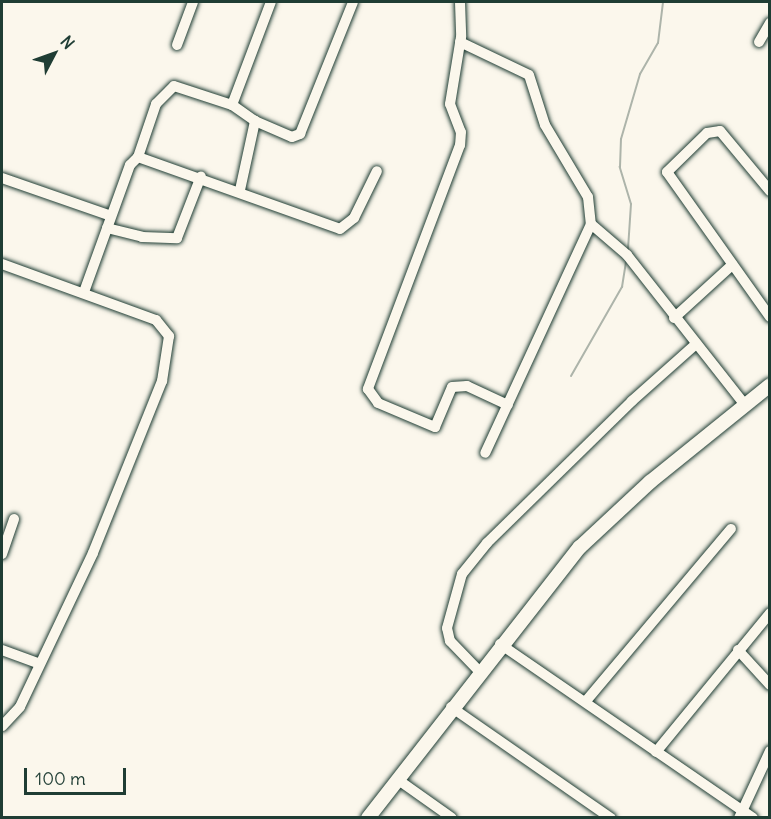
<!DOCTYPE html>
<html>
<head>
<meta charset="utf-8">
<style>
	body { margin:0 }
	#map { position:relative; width:771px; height:819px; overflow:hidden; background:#fbf7ec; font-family:Delius,sans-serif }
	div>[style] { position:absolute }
	.stream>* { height:2px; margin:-1px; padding:0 1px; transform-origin:1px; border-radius:1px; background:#adb4aa }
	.roads { filter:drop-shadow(0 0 2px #1f3d34) drop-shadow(0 0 2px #1f3d34) }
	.minor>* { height:10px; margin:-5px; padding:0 5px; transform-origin:5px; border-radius:5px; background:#fbf7ec }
	.major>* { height:14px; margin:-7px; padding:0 7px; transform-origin:7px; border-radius:7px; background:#fbf7ec }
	span { translate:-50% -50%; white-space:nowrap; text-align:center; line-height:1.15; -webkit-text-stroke:4.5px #fbf7ec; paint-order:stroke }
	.frame { position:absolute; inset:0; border:3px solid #1f3d34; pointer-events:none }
	.north { position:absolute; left:24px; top:24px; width:60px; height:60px; -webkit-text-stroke:4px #fbf7ec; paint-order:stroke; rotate:49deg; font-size:16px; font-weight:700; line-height:24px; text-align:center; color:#1f3d34 }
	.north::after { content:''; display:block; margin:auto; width:21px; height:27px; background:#1f3d34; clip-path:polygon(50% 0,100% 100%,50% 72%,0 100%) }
	.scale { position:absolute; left:24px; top:768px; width:102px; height:27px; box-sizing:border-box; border:3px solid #1f3d34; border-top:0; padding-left:8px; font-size:18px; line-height:21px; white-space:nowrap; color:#1f3d34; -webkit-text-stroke:4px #fbf7ec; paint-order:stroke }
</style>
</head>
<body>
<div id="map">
	<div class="stream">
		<i style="left:628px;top:249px;width:45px;rotate:-86.2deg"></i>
		<i style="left:631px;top:204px;width:39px;rotate:-107deg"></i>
		<i style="left:620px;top:167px;width:28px;rotate:-88deg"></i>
		<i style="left:621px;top:139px;width:68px;rotate:-73.7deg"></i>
		<i style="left:640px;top:74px;width:36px;rotate:-60deg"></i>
		<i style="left:658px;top:43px;width:41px;rotate:-83deg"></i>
		<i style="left:571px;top:376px;width:103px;rotate:-60.2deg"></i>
		<i style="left:622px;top:287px;width:26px;rotate:-81deg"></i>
	</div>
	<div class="roads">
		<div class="minor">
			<i style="left:460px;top:2px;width:35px;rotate:88deg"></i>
			<i style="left:461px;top:37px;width:68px;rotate:99.3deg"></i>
			<i style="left:450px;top:104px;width:30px;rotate:69deg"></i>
			<i style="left:461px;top:132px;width:13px;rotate:94deg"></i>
			<i style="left:460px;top:145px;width:261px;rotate:110.7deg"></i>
			<i style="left:368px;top:389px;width:17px;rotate:54deg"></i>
			<i style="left:378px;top:403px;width:62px;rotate:22.8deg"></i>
			<i style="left:435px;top:427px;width:43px;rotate:-67deg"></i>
			<i style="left:452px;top:387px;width:15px;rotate:-4deg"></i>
			<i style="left:467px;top:386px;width:45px;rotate:24.9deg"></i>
			<i style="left:460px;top:42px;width:76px;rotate:25.6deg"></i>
			<i style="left:529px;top:75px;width:52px;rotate:72.3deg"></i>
			<i style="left:545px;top:125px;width:84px;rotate:59.2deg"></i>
			<i style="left:588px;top:197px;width:27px;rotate:84deg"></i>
			<i style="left:591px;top:224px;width:252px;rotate:114.8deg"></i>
			<i style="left:759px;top:42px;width:22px;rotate:-60deg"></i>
			<i style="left:177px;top:45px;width:46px;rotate:-69.6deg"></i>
			<i style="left:255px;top:121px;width:40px;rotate:23.4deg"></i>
			<i style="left:292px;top:137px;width:9px;rotate:-21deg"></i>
			<i style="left:300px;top:134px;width:142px;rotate:-68.1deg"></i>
			<i style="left:138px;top:157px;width:56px;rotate:-71.2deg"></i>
			<i style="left:156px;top:104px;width:25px;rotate:-45deg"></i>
			<i style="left:174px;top:86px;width:61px;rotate:18.1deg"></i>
			<i style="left:2px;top:178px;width:115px;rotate:19.2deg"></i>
			<i style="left:240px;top:190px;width:71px;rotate:-77.7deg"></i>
			<i style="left:255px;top:121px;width:28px;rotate:-145deg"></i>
			<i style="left:232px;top:105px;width:110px;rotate:-69.3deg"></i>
			<i style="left:770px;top:191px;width:78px;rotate:-129.8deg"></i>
			<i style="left:720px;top:131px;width:13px;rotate:171deg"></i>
			<i style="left:707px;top:133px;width:56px;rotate:135.7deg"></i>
			<i style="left:667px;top:172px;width:178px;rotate:54.6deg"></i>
			<i style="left:591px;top:224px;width:48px;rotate:40.7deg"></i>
			<i style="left:627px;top:255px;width:192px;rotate:51.8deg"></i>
			<i style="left:107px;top:228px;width:36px;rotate:14deg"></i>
			<i style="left:142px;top:237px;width:35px;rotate:2deg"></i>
			<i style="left:177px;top:238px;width:66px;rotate:-68.8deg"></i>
			<i style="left:2px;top:264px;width:164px;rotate:20deg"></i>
			<i style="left:156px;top:320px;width:21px;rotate:51deg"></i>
			<i style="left:169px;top:336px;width:46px;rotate:98.8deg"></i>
			<i style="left:162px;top:381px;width:185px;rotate:111.9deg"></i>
			<i style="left:93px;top:553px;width:170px;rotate:115.4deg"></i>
			<i style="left:20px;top:707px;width:26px;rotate:133deg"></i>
			<i style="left:84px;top:292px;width:135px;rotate:-70.1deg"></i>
			<i style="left:130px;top:165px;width:11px;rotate:-45deg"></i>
			<i style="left:138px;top:157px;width:214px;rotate:19.6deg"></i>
			<i style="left:340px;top:229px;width:18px;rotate:-38deg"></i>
			<i style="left:354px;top:218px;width:52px;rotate:-63.9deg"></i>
			<i style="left:674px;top:318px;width:79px;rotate:-42.4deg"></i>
			<i style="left:2px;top:554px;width:37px;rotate:-71deg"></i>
			<i style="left:500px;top:644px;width:307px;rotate:34.5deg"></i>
			<i style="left:2px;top:650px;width:40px;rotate:20.2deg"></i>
			<i style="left:738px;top:650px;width:47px;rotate:47.6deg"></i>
			<i style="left:479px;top:671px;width:42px;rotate:-134deg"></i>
			<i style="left:450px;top:641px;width:13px;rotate:-103deg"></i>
			<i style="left:447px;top:628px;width:56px;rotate:-74.5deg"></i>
			<i style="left:462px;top:574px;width:40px;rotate:-51deg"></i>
			<i style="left:487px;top:543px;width:203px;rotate:-44.4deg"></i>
			<i style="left:632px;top:401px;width:86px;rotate:-41.7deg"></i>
			<i style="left:586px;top:701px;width:225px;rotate:-49.9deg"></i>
			<i style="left:451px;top:707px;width:195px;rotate:34.8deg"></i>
			<i style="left:656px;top:752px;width:180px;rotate:-50.6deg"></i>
			<i style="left:397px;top:779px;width:67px;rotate:35.3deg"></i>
			<i style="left:739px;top:818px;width:74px;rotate:-65.2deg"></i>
		</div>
		<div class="major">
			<i style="left:368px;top:818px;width:344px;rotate:-52deg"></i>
			<i style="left:580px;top:547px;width:96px;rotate:-42.9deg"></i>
			<i style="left:650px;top:482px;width:154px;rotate:-38.9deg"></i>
		</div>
	</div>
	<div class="frame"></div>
	<div class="north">N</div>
	<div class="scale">100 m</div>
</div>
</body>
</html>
